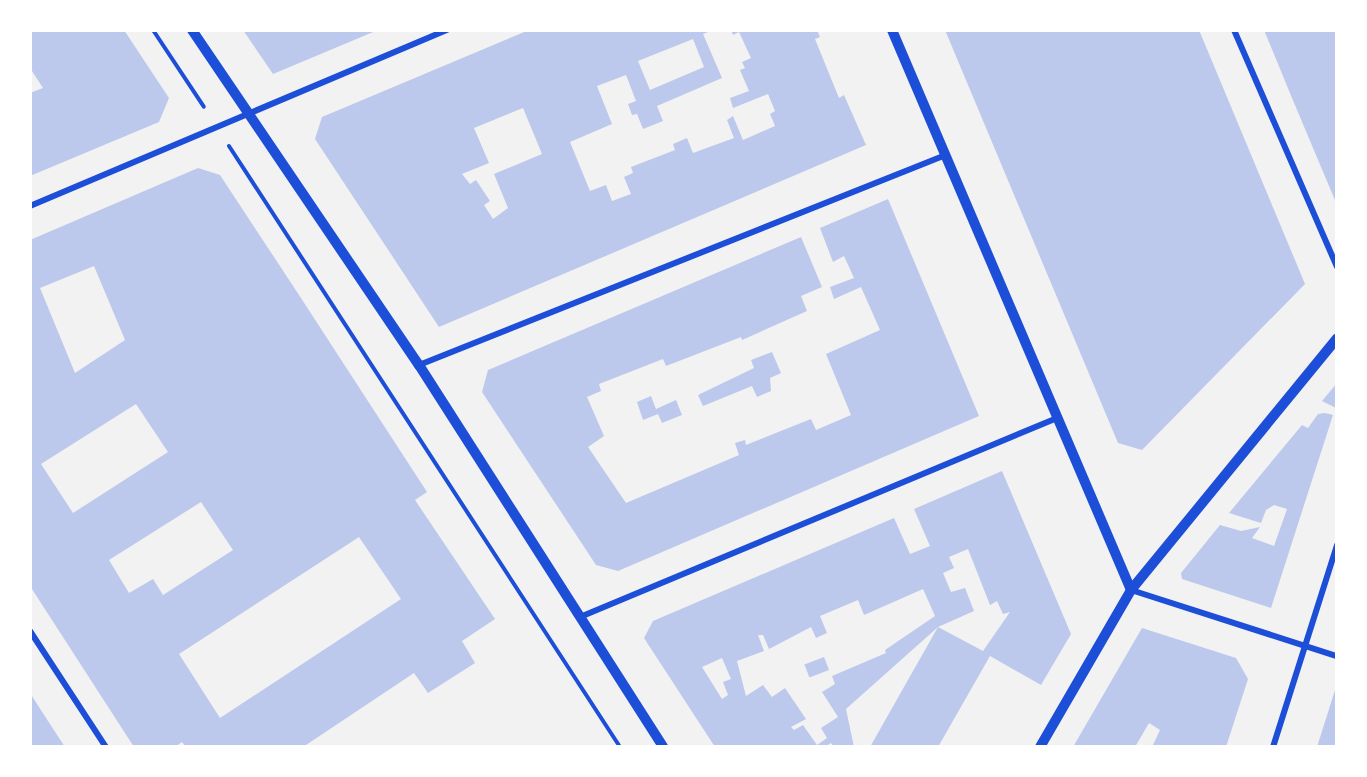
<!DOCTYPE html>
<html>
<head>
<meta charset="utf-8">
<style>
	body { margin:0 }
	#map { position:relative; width:1367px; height:777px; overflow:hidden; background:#f2f2f2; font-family:"Roboto Condensed",sans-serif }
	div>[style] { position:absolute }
	.building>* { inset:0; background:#bdc9ec; transform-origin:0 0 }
	.path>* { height:4px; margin:-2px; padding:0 2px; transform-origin:2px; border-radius:2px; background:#1d4ed8 }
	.minor>* { height:6px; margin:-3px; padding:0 3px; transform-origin:3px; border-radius:3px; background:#1d4ed8 }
	.tertiary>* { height:10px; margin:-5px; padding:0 5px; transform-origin:5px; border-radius:5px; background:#1d4ed8 }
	span { translate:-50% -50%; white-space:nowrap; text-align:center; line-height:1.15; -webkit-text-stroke:4.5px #fff; paint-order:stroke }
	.frame { position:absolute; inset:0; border:32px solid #fff; pointer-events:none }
</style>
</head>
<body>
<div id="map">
	<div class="building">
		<i style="clip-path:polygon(30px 30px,124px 30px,169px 98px,159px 122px,30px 176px,30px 93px,43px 88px,30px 68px)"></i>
		<i style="clip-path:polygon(243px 30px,378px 30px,273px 74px)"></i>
		<i style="clip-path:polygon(evenodd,529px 30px,713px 30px,703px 34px,722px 78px,657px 106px,663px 121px,643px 129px,637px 114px,632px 115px,628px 104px,636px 101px,626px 75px,597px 86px,612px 124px,570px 142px,590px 191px,606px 185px,612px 201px,631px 194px,624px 177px,633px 173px,631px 167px,675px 150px,673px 144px,687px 138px,693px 153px,734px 138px,727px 120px,733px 116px,743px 140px,775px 126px,770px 114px,775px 111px,768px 94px,733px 108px,730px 98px,749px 91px,740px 70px,745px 68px,742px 62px,751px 58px,739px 32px,733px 35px,731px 30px,817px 30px,820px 37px,815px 39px,839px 98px,844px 95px,866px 145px,439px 327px,315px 139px,322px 117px,529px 30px,693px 39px,704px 67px,650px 90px,638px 61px,693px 39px,529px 30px,523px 108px,542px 154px,494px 174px,508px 208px,493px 219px,484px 205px,490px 201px,476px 180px,470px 184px,462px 174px,489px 163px,474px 128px,523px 108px)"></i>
		<i style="clip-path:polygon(945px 30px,1199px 30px,1305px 284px,1142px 450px,1118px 443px)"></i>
		<i style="clip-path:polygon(1264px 30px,1337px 30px,1337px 205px,1292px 98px)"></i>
		<i style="clip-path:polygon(evenodd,198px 168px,220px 175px,299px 295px,427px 492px,415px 500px,495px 619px,462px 641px,475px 663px,428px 693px,414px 673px,303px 747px,186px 747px,182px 742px,175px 747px,134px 747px,30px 586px,30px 240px,198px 168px,94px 266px,125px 340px,75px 373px,40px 288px,94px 266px,198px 168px,136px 404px,168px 452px,73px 513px,41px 464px,136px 404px,198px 168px,201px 502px,233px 550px,163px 595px,153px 579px,129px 593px,109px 560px,201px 502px,198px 168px,359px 537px,401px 599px,220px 718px,179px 654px,359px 537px)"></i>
		<i style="clip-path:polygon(888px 199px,979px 416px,618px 571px,596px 565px,482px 392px,488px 370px,801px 237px,822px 287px,801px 296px,807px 311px,742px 340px,741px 337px,666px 366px,663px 359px,599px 384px,601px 391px,587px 397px,604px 436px,588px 447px,626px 503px,739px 455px,735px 443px,745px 440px,746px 445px,811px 419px,816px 430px,851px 415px,826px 354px,880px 330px,861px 287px,834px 299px,830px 287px,854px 278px,844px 256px,833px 262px,820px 228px)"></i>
		<i style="clip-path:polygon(772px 352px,781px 373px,770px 378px,771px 391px,757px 397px,752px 386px,703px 406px,698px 395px,754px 368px,751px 360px)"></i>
		<i style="clip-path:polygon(1337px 383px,1337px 404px,1336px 408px,1322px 401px)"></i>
		<i style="clip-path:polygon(651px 396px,656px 409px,676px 400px,682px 415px,662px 423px,658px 414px,643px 420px,637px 402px)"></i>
		<i style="clip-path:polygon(1325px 413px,1333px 415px,1271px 608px,1182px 579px,1181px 573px,1220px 525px,1241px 531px,1260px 527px,1252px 538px,1274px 546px,1287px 509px,1274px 505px,1266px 510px,1261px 523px,1229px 513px,1302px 425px,1308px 428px,1318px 414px)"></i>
		<i style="clip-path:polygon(evenodd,1002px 471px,1071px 634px,1041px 685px,990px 656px,938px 747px,870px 747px,938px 627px,846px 709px,854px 747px,834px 747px,831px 743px,825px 747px,715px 747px,644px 638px,653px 621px,894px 518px,910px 554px,930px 546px,914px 509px,1002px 471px,968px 549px,990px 605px,997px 601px,1003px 614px,1010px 612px,983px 651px,938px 627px,974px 611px,965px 588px,951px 592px,943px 573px,954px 568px,949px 557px,968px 549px,1002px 471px,923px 589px,935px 616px,885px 650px,886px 653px,832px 676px,835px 684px,822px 692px,838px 717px,821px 728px,827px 738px,817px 745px,803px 725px,794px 730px,791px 727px,806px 719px,785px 688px,772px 697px,763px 685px,746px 696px,737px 661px,764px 651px,758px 635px,763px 635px,769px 649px,811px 627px,816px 638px,827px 633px,820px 616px,858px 600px,864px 615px,923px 589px,1002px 471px,722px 658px,731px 679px,723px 682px,728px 695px,722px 699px,702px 667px,722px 658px)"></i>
		<i style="clip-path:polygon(1142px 628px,1236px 658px,1248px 679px,1226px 747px,1152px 747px,1160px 730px,1149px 723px,1135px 747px,1073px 747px)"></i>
		<i style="left:824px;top:657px;width:14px;height:21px;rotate:69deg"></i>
		<i style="clip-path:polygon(1335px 690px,1337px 747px,1317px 747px)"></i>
		<i style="clip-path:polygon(30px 693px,48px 721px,65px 747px,30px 747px)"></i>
	</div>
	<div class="path">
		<i style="left:153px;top:30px;width:92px;rotate:56.5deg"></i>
		<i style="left:229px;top:146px;width:717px;rotate:56.95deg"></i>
	</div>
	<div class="minor">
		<i style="left:1234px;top:30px;width:258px;rotate:66.5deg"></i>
		<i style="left:30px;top:206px;width:453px;rotate:-22.9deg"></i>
		<i style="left:419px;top:365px;width:567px;rotate:-21.73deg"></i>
		<i style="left:1131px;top:590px;width:216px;rotate:17.8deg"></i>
		<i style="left:580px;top:617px;width:517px;rotate:-22.65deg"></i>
		<i style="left:30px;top:631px;width:139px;rotate:56.8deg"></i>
		<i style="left:1273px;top:747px;width:212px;rotate:-72.4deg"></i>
	</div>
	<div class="tertiary">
		<i style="left:192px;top:30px;width:405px;rotate:55.9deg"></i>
		<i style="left:419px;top:365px;width:453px;rotate:57.4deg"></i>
		<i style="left:892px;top:30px;width:609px;rotate:66.89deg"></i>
		<i style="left:1040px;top:747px;width:181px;rotate:-59.9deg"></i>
		<i style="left:1131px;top:590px;width:325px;rotate:-50.7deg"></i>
	</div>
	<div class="frame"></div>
</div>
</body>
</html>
